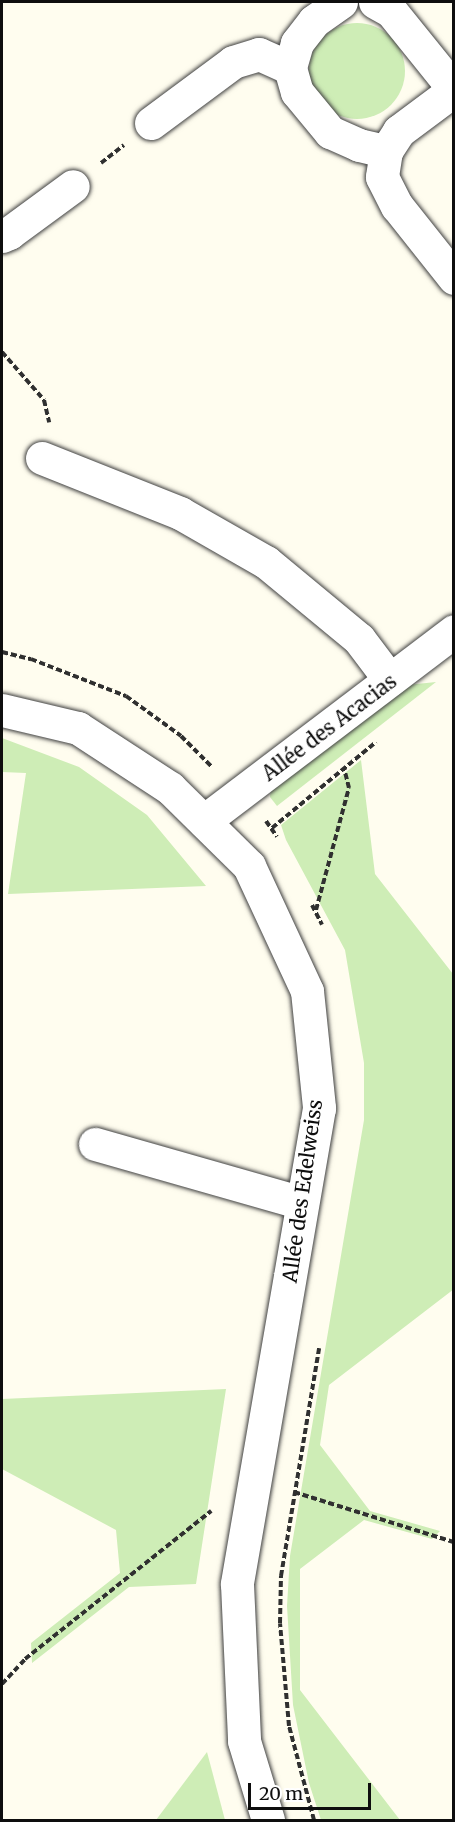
<!DOCTYPE html>
<html>
<head>
<meta charset="utf-8">
<style>
	body { margin:0 }
	#map { position:relative; width:455px; height:1822px; overflow:hidden; background:#fffdef; font-family:Merriweather,serif }
	div>[style] { position:absolute }
	.green>* { inset:0; background:#ceedb6 }
	.round { border-radius:50% }
	.path>* { height:4px; margin-top:-2px; transform-origin:0; background:repeating-linear-gradient(90deg,#303030 0 6px,transparent 0 9px) }
	.roads { filter:drop-shadow(0 0 2px #414141) drop-shadow(0 0 2px #414141) }
	.street>* { height:33px; margin:-16.5px; padding:0 16.5px; transform-origin:16.5px; border-radius:16.5px; background:#fff }
	span { translate:-50% -50%; white-space:nowrap; text-align:center; line-height:1.15; -webkit-text-stroke:6px #fff; paint-order:stroke }
	.street-label { font-size:20px; color:#0e0e0e }
	.frame { position:absolute; inset:0; border:3px solid #0e0e0e; pointer-events:none }
	.scale { position:absolute; left:248px; top:1783px; width:123px; height:27px; box-sizing:border-box; border:3px solid #0e0e0e; border-top:0; padding-left:8px; font-size:18px; line-height:21px; white-space:nowrap; color:#0e0e0e; -webkit-text-stroke:4px #fff; paint-order:stroke }
</style>
</head>
<body>
<div id="map">
	<div class="green">
		<i class="round" style="left:309px;top:23px;width:96px;height:96px"></i>
		<i style="clip-path:polygon(436px 682px,277px 806px,270px 797px,271px 787px,407px 685px)"></i>
		<i style="clip-path:polygon(2px 738px,79px 767px,147px 815px,206px 886px,8px 894px,26px 773px,2px 772px)"></i>
		<i style="clip-path:polygon(361px 760px,375px 874px,453px 974px,454px 1289px,329px 1385px,320px 1445px,370px 1511px,440px 1531px,432px 1539px,364px 1520px,300px 1569px,300px 1690px,400px 1820px,321px 1820px,309px 1783px,293px 1705px,287px 1606px,290px 1556px,364px 1120px,364px 1063px,345px 950px,286px 840px,281px 825px)"></i>
		<i style="clip-path:polygon(226px 1389px,196px 1584px,129px 1587px,32px 1663px,31px 1643px,120px 1573px,116px 1530px,2px 1469px,2px 1399px)"></i>
		<i style="clip-path:polygon(207px 1752px,225px 1820px,156px 1820px)"></i>
	</div>
	<div class="path">
		<i style="left:101px;top:163px;width:29px;rotate:-38deg"></i>
		<i style="left:2px;top:352px;width:64px;rotate:48.8deg"></i>
		<i style="left:44px;top:400px;width:23px;rotate:77deg"></i>
		<i style="left:2px;top:652px;width:30px;rotate:14deg"></i>
		<i style="left:31px;top:659px;width:102px;rotate:21.3deg"></i>
		<i style="left:126px;top:696px;width:68px;rotate:36deg"></i>
		<i style="left:181px;top:736px;width:44px;rotate:45deg"></i>
		<i style="left:266px;top:821px;width:19px;rotate:55deg"></i>
		<i style="left:272px;top:828px;width:135px;rotate:-39.6deg"></i>
		<i style="left:312px;top:905px;width:22px;rotate:63deg"></i>
		<i style="left:316px;top:910px;width:126px;rotate:-74.9deg"></i>
		<i style="left:349px;top:788px;width:21px;rotate:-104deg"></i>
		<i style="left:294px;top:1492px;width:168px;rotate:17.4deg"></i>
		<i style="left:2px;top:1684px;width:34px;rotate:-47deg"></i>
		<i style="left:25px;top:1659px;width:238px;rotate:-38.5deg"></i>
		<i style="left:314px;top:1820px;width:97px;rotate:-104.9deg"></i>
		<i style="left:289px;top:1726px;width:103px;rotate:-95deg"></i>
		<i style="left:280px;top:1623px;width:47px;rotate:-88.8deg"></i>
		<i style="left:281px;top:1576px;width:231px;rotate:-80.5deg"></i>
	</div>
	<div class="roads">
		<div class="street">
			<i style="left:341px;top:2px;width:33px;rotate:145deg"></i>
			<i style="left:314px;top:21px;width:28px;rotate:128deg"></i>
			<i style="left:297px;top:43px;width:26px;rotate:106deg"></i>
			<i style="left:290px;top:68px;width:25px;rotate:74deg"></i>
			<i style="left:297px;top:92px;width:52px;rotate:50.5deg"></i>
			<i style="left:330px;top:132px;width:32px;rotate:24deg"></i>
			<i style="left:359px;top:145px;width:28px;rotate:13deg"></i>
			<i style="left:375px;top:2px;width:18px;rotate:29deg"></i>
			<i style="left:391px;top:11px;width:100px;rotate:51.1deg"></i>
			<i style="left:454px;top:90px;width:69px;rotate:143.3deg"></i>
			<i style="left:399px;top:131px;width:24px;rotate:123deg"></i>
			<i style="left:386px;top:151px;width:26px;rotate:99deg"></i>
			<i style="left:382px;top:177px;width:33px;rotate:63deg"></i>
			<i style="left:397px;top:206px;width:92px;rotate:51.6deg"></i>
			<i style="left:151px;top:123px;width:102px;rotate:-36.6deg"></i>
			<i style="left:233px;top:62px;width:27px;rotate:-17deg"></i>
			<i style="left:259px;top:54px;width:34px;rotate:24deg"></i>
			<i style="left:2px;top:236px;width:8px;rotate:-23deg"></i>
			<i style="left:9px;top:233px;width:79px;rotate:-36.3deg"></i>
			<i style="left:42px;top:458px;width:149px;rotate:21.7deg"></i>
			<i style="left:180px;top:513px;width:99px;rotate:29.7deg"></i>
			<i style="left:266px;top:562px;width:121px;rotate:39.6deg"></i>
			<i style="left:359px;top:639px;width:51px;rotate:52.9deg"></i>
			<i style="left:2px;top:710px;width:78px;rotate:13.3deg"></i>
			<i style="left:78px;top:728px;width:110px;rotate:33.1deg"></i>
			<i style="left:170px;top:788px;width:111px;rotate:44.6deg"></i>
			<i style="left:249px;top:866px;width:138px;rotate:65.1deg"></i>
			<i style="left:307px;top:991px;width:118px;rotate:84.1deg"></i>
			<i style="left:319px;top:1108px;width:483px;rotate:99.8deg"></i>
			<i style="left:237px;top:1584px;width:157px;rotate:87.4deg"></i>
			<i style="left:244px;top:1741px;width:83px;rotate:73.1deg"></i>
			<i style="left:204px;top:821px;width:314px;rotate:-37.2deg"></i>
			<i style="left:95px;top:1144px;width:215px;rotate:15.9deg"></i>
		</div>
	</div>
	<div class="street-label">
		<span style="left:329px;top:727px;rotate:-37deg">Allée des Acacias</span>
		<span style="left:302px;top:1191px;rotate:-82deg">Allée des Edelweiss</span>
	</div>
	<div class="frame"></div>
	<div class="scale">20 m</div>
</div>
</body>
</html>
